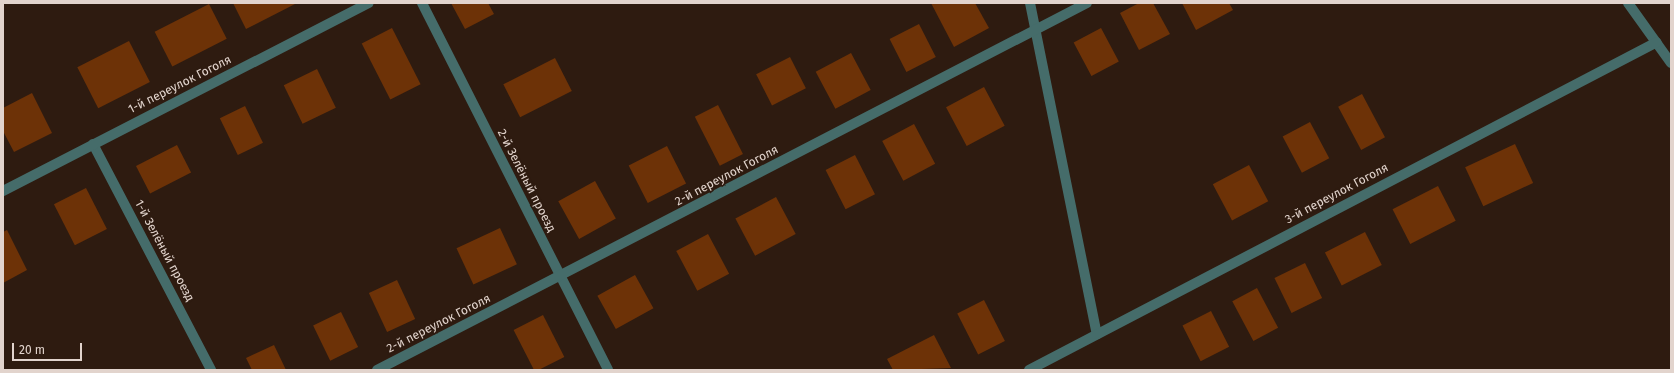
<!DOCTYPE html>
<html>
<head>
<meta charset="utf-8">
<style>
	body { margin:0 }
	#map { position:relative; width:1674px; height:373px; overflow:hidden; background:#2e1b10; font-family:"Fira Sans",sans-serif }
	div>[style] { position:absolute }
	.building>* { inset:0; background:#6d3207; transform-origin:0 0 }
	.minor>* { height:10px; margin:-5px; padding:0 5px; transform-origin:5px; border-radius:5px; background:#456c6a }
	span { translate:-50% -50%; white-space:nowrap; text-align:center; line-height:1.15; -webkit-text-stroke:3.5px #2e1b10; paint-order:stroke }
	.street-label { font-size:12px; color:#e2d4cd }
	.frame { position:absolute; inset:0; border:4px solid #e2d4cd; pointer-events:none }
	.scale { position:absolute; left:12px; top:343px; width:70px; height:18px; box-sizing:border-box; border:2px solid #e2d4cd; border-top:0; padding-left:5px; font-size:12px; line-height:14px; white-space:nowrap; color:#e2d4cd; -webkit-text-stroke:3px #2e1b10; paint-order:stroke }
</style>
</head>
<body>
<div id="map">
	<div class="building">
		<i style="clip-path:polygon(233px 3px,297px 3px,246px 29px)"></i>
		<i style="clip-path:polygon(451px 3px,488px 3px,494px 14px,465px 29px)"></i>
		<i style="clip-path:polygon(931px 3px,975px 3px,989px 28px,954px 47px)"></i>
		<i style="clip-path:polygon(1139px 3px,1153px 3px,1170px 34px,1139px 50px,1120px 13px)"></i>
		<i style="clip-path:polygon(1182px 3px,1229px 3px,1233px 10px,1196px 30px)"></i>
		<i style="left:209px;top:4px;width:39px;height:61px;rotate:63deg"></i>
		<i style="left:919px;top:24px;width:37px;height:33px;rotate:63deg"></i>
		<i style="left:392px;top:28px;width:63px;height:34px;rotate:63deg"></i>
		<i style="left:1101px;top:28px;width:38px;height:31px;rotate:62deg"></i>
		<i style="left:129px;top:41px;width:46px;height:58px;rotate:63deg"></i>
		<i style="left:851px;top:53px;width:42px;height:40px;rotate:62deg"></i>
		<i style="left:790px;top:57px;width:35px;height:38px;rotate:63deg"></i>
		<i style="left:555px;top:58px;width:37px;height:58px;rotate:63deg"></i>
		<i style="left:317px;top:69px;width:43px;height:37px;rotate:64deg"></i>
		<i style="left:984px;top:87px;width:44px;height:43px;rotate:62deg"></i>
		<i style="clip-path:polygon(32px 93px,52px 133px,14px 152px,3px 131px,3px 108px)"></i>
		<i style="left:1362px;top:94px;width:49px;height:27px;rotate:62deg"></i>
		<i style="left:718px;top:105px;width:55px;height:26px;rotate:63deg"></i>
		<i style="left:245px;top:106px;width:41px;height:28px;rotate:64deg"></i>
		<i style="left:1310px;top:122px;width:41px;height:31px;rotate:62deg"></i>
		<i style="left:914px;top:124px;width:45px;height:36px;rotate:62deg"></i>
		<i style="left:1515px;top:144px;width:43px;height:55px;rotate:65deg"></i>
		<i style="left:177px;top:145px;width:31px;height:46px;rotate:63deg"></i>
		<i style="left:667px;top:146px;width:42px;height:43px;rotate:63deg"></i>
		<i style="left:855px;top:155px;width:44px;height:33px;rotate:63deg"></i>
		<i style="left:1249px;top:165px;width:41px;height:41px;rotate:62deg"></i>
		<i style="left:595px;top:181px;width:43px;height:42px;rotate:61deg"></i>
		<i style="left:1438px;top:186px;width:39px;height:51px;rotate:63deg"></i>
		<i style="left:86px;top:188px;width:46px;height:36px;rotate:63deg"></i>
		<i style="left:776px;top:197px;width:42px;height:46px;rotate:62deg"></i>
		<i style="left:500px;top:228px;width:40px;height:48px;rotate:65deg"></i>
		<i style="clip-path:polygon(7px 230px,27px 270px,3px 283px,3px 232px)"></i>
		<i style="left:1365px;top:232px;width:37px;height:45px;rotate:63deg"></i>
		<i style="left:708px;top:234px;width:45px;height:36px;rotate:62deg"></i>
		<i style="left:1305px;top:263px;width:39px;height:34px;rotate:64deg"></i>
		<i style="left:635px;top:275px;width:38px;height:43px;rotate:61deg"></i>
		<i style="left:397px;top:280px;width:43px;height:31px;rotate:65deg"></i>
		<i style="left:1257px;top:288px;width:45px;height:28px;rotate:62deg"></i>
		<i style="left:984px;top:300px;width:46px;height:30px;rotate:63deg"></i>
		<i style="left:1211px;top:311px;width:40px;height:32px;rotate:63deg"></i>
		<i style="left:341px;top:312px;width:39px;height:31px;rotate:64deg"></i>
		<i style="left:543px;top:315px;width:47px;height:33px;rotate:63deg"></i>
		<i style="clip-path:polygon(934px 335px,951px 368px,893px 370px,887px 359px)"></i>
		<i style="clip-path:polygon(274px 345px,286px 370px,252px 370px,246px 358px)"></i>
	</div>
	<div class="minor">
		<i style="left:422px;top:3px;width:411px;rotate:63.1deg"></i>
		<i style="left:1030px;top:3px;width:338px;rotate:78.6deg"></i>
		<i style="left:1628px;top:3px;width:74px;rotate:54.4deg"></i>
		<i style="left:93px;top:144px;width:255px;rotate:62.4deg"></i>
		<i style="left:3px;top:191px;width:411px;rotate:-27.2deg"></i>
		<i style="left:377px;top:370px;width:799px;rotate:-27.33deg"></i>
		<i style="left:1029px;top:370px;width:708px;rotate:-27.58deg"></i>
	</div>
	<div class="street-label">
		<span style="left:180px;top:85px;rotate:-27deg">1-й переулок Гоголя</span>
		<span style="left:727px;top:176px;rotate:-28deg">2-й переулок Гоголя</span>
		<span style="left:526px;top:181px;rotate:63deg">2-й Зелёный проезд</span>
		<span style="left:1337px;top:194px;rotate:-28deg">3-й переулок Гоголя</span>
		<span style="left:164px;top:251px;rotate:62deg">1-й Зелёный проезд</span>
		<span style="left:439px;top:324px;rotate:-27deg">2-й переулок Гоголя</span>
	</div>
	<div class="frame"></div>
	<div class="scale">20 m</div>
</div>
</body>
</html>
